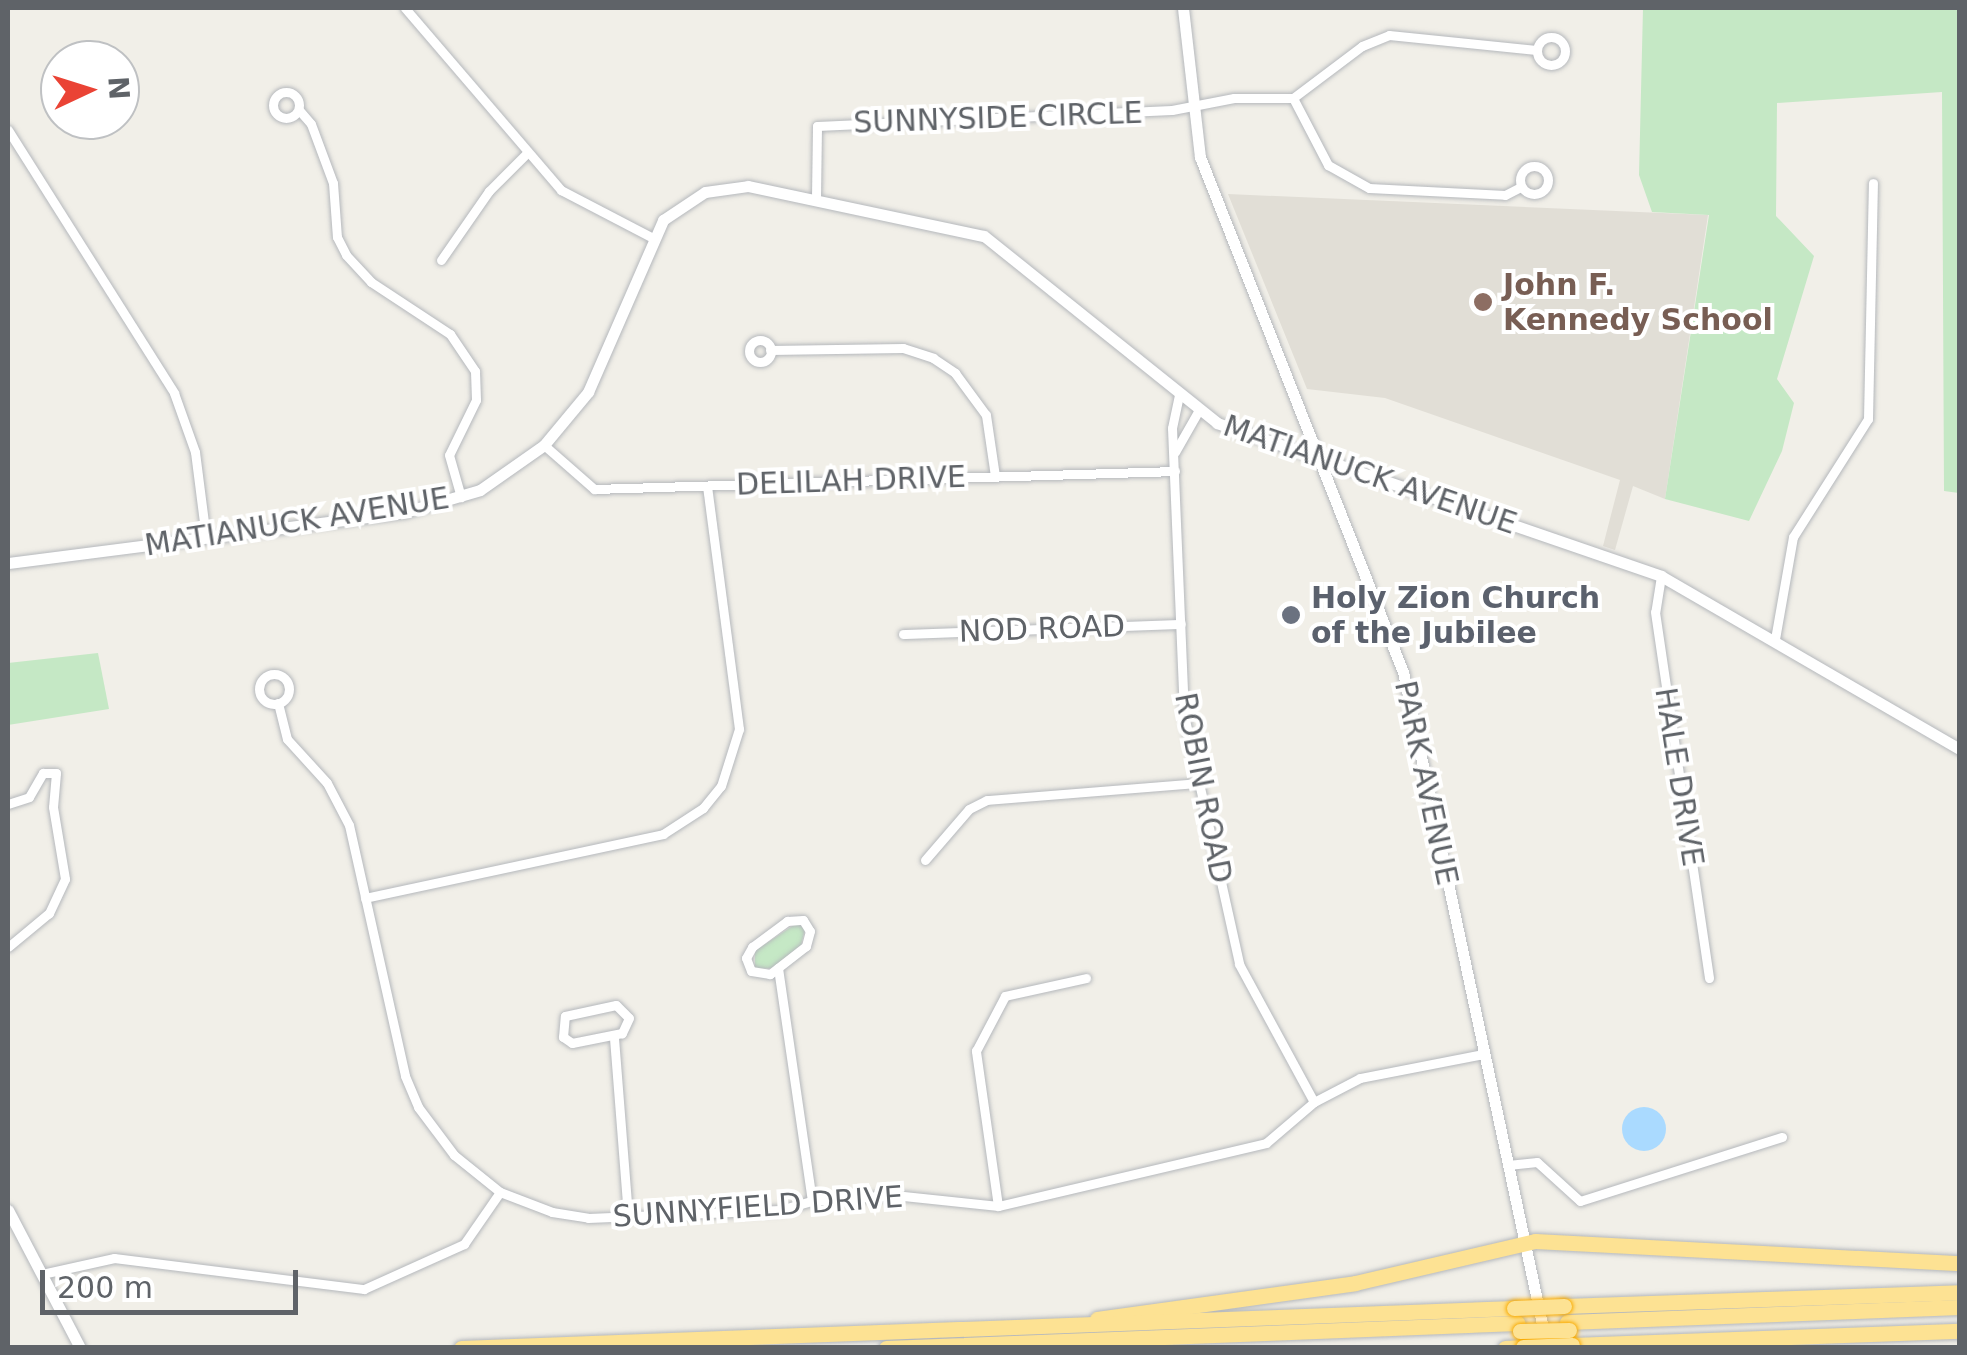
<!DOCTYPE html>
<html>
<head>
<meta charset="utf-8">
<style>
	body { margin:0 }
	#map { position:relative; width:1967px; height:1355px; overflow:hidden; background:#f1efe8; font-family:"DejaVu Sans",sans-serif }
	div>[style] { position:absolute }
	.education>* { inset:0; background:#e1ded6 }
	.green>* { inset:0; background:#c5e8c5 }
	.water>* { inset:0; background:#aadaff }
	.round { border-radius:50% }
	.roads { filter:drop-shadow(0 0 2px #b5b8bc) drop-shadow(0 0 2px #b5b8bc) }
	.street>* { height:9px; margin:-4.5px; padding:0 4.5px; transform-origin:4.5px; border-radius:4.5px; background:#fff }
	.street>.ring { margin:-4.5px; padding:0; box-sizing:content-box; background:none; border:9px solid #fff; border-radius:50% }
	.secondary>* { height:11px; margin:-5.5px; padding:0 5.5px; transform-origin:5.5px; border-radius:5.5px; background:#fff }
	.highway>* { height:15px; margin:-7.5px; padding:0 7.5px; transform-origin:7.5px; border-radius:7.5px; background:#fde293 }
	.bridges { filter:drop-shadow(0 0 2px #f9ab00) drop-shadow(0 0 2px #f9ab00) }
	.highway-bridge>* { height:15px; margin:-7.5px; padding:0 7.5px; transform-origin:7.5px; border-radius:7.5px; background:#fde293 }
	.dots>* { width:28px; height:28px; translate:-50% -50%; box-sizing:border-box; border:5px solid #fff; border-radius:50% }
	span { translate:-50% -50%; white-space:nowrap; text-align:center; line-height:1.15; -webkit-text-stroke:8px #fff; paint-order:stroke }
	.street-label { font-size:30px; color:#5f6368 }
	.education-label { font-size:30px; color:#785e54; font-weight:700 }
	.left { translate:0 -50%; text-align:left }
	.worship-label { font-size:30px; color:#5b616d; font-weight:700 }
	.frame { position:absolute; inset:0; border:10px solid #5f6368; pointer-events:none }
	.north { position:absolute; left:40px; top:40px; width:100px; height:100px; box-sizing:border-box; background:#fff; border:2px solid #bfc1c3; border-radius:50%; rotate:86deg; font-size:28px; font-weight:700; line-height:40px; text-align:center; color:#5f6368 }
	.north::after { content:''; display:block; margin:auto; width:35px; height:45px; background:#ea4335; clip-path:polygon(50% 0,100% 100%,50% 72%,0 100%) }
	.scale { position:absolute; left:40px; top:1270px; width:258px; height:45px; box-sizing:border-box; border:5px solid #5f6368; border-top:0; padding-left:12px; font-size:30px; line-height:35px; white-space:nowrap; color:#5f6368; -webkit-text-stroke:8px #fff; paint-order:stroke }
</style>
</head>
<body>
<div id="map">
	<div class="education">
		<i style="clip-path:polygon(1228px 194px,1708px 215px,1665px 499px,1633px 486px,1615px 550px,1603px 546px,1620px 480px,1385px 398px,1307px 389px)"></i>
	</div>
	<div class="green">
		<i style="clip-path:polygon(1643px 8px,1959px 8px,1959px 493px,1944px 491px,1942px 92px,1777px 103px,1776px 216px,1814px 256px,1777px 379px,1794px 403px,1782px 451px,1749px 521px,1665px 499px,1709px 215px,1652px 212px,1639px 175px)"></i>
		<i style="clip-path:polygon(98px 653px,109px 709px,8px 725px,8px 663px)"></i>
		<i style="clip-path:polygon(797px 923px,805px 929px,801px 945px,772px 968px,755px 969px,755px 951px)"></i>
	</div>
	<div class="water">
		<i class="round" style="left:1622px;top:1107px;width:44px;height:44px"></i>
	</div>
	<div class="roads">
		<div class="street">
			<i style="left:405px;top:8px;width:240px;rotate:49.4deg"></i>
			<i style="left:561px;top:190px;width:102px;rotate:27.6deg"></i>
			<i class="ring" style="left:1537px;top:37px;width:19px;height:19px"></i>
			<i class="ring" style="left:273px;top:92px;width:17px;height:17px"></i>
			<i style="left:1293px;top:98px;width:76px;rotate:62.4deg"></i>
			<i style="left:1328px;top:165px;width:47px;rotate:29.3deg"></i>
			<i style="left:1369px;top:188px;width:136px;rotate:2.9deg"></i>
			<i style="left:1505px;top:195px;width:18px;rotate:-27deg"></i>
			<i style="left:299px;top:110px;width:18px;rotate:49deg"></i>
			<i style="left:311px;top:124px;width:63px;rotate:69.6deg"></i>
			<i style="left:333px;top:183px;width:54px;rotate:85.8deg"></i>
			<i style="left:337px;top:237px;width:20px;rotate:63deg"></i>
			<i style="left:346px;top:255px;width:37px;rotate:47deg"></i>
			<i style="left:371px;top:282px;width:95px;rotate:33.4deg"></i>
			<i style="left:450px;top:334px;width:45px;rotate:56deg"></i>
			<i style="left:475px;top:371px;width:29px;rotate:88deg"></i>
			<i style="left:476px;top:400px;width:61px;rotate:116.1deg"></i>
			<i style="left:449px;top:455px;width:44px;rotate:74.1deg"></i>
			<i style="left:8px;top:130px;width:311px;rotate:57.7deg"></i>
			<i style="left:174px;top:393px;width:63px;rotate:70.4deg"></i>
			<i style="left:195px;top:452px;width:87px;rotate:82.7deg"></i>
			<i class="ring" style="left:1520px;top:166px;width:19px;height:19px"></i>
			<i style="left:816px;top:198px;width:72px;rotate:-89.2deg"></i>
			<i style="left:817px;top:126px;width:355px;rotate:-2.6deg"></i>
			<i style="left:1172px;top:110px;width:63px;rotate:-11deg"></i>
			<i style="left:1234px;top:98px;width:59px"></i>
			<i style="left:1293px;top:98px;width:86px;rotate:-37deg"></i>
			<i style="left:1362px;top:46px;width:29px;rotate:-22deg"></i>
			<i style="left:1389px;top:35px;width:148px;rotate:5.8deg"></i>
			<i style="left:441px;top:260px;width:84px;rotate:-55.2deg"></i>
			<i style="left:489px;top:191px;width:52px;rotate:-45deg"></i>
			<i class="ring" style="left:749px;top:340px;width:13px;height:13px"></i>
			<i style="left:770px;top:350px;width:133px;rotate:-0.9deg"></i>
			<i style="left:903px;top:348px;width:32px;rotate:18deg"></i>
			<i style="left:933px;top:358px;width:27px;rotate:34deg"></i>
			<i style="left:955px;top:373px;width:52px;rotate:53.6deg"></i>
			<i style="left:986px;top:415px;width:62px;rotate:81.6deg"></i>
			<i style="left:1179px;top:395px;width:34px;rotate:102deg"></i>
			<i style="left:1172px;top:428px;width:287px;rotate:87.6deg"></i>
			<i style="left:1184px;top:715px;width:255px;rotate:77.5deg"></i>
			<i style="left:1239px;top:964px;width:157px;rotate:61.5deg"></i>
			<i style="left:544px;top:445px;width:67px;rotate:41.3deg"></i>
			<i style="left:594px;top:489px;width:581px;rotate:-1.77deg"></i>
			<i style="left:1175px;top:452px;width:48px;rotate:-60.3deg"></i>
			<i style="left:1661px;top:576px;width:36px;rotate:99deg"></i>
			<i style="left:1655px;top:612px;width:370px;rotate:81.6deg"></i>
			<i style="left:903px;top:634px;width:278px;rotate:-2.1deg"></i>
			<i style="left:1775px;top:639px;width:104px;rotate:-80deg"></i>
			<i style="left:1793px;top:537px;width:140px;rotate:-57.6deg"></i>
			<i style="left:1868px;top:419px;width:236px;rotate:-88.8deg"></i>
			<i class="ring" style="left:259px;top:674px;width:21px;height:21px"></i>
			<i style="left:278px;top:703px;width:37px;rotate:76deg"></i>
			<i style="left:287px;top:739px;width:59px;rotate:47.7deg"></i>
			<i style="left:327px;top:783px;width:47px;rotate:62.4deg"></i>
			<i style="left:349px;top:825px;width:257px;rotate:77.4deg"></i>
			<i style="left:405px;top:1076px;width:34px;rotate:67deg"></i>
			<i style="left:418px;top:1107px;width:60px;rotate:53.1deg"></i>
			<i style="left:454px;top:1155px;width:59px;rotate:38.8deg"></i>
			<i style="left:500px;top:1192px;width:56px;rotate:21deg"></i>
			<i style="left:552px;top:1212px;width:36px;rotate:9deg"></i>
			<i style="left:588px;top:1218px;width:192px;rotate:-2.4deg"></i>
			<i style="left:780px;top:1210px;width:33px;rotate:-16deg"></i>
			<i style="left:812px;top:1201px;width:82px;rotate:-4.2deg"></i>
			<i style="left:894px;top:1195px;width:105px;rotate:6deg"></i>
			<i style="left:998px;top:1206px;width:275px;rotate:-13.2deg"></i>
			<i style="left:1266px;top:1143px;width:63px;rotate:-40.5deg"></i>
			<i style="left:1314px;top:1102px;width:52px;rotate:-27.6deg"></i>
			<i style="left:1360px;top:1078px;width:125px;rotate:-11deg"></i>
			<i style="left:8px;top:804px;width:22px;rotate:-18deg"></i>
			<i style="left:29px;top:797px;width:28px;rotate:-60deg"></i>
			<i style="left:43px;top:773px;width:13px"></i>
			<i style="left:56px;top:773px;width:34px;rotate:95deg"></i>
			<i style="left:53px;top:807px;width:73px;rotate:80.5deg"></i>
			<i style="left:65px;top:879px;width:38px;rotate:115deg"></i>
			<i style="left:49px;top:913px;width:53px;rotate:140.3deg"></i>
			<i style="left:925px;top:860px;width:67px;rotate:-49.2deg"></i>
			<i style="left:969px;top:809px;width:20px;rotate:-27deg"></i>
			<i style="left:987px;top:800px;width:212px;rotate:-4.6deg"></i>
			<i style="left:365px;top:898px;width:305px;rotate:-12.1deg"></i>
			<i style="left:663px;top:834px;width:48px;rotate:-33deg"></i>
			<i style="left:703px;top:808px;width:28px;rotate:-51deg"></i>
			<i style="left:721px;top:786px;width:60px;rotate:-72.5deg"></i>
			<i style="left:739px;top:729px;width:244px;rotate:-97.5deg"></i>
			<i style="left:803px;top:920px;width:13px;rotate:58deg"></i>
			<i style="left:810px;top:931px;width:16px;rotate:105deg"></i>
			<i style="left:806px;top:946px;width:46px;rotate:142.1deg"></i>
			<i style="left:770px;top:974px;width:19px;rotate:-171deg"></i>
			<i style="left:751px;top:971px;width:14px;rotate:-111deg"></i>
			<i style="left:746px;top:958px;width:13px;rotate:-61deg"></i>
			<i style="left:752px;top:947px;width:44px;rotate:-36.6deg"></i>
			<i style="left:787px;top:921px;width:16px;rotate:-4deg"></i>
			<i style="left:778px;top:968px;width:235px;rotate:81.7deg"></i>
			<i style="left:616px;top:1005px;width:18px;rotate:45deg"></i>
			<i style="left:629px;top:1018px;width:17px;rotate:115deg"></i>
			<i style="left:622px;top:1033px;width:51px;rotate:168.7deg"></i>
			<i style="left:572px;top:1043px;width:11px;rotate:-146deg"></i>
			<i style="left:563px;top:1037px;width:21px;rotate:-85deg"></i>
			<i style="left:565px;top:1016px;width:52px;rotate:-12.2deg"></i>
			<i style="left:614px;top:1038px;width:180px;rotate:85.5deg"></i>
			<i style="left:1508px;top:1165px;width:29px;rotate:-6deg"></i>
			<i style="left:1537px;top:1162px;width:58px;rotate:42.2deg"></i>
			<i style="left:1580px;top:1201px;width:212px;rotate:-17.6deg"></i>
			<i style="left:998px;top:1206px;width:157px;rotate:-98.1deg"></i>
			<i style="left:976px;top:1051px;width:62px;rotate:-62.2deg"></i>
			<i style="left:1005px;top:996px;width:83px;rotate:-12.5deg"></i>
			<i style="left:42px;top:1274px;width:74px;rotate:-12.5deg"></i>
			<i style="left:114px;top:1258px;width:252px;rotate:7.1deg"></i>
			<i style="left:364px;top:1289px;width:110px;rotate:-24.2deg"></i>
			<i style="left:464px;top:1244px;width:63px;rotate:-55.3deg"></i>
		</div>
		<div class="secondary">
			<i style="left:1183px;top:8px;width:150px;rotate:83.5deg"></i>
			<i style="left:1200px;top:157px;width:554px;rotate:68.49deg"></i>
			<i style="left:1403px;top:672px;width:681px;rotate:77.96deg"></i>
			<i style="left:8px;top:563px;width:400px;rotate:-7.3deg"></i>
			<i style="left:405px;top:512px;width:78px;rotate:-16.3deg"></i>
			<i style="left:480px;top:490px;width:78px;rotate:-35.1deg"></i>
			<i style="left:544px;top:445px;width:69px;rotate:-50.3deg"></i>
			<i style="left:588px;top:392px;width:188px;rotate:-66.4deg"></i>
			<i style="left:663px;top:220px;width:50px;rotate:-33.7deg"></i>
			<i style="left:705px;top:192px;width:43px;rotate:-7.9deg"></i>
			<i style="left:748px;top:186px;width:241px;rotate:12deg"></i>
			<i style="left:984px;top:236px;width:299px;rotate:38.7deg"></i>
			<i style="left:1217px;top:423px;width:470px;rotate:19deg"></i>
			<i style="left:1661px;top:576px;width:345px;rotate:30.1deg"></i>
			<i style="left:8px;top:1210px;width:156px;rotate:62.4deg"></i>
		</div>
		<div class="highway">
			<i style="left:1564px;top:1306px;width:396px;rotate:-2deg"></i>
			<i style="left:1097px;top:1319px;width:260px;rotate:-7.9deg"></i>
			<i style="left:1355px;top:1283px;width:185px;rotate:-13.1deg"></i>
			<i style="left:1535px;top:1241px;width:426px;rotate:3deg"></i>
			<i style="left:1567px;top:1322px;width:393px;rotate:-2.2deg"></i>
			<i style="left:1572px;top:1345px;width:388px;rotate:-2.1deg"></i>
			<i style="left:461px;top:1348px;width:1054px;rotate:-2.18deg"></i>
			<i style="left:886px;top:1348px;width:632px;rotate:-2.27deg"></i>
			<i style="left:1505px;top:1348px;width:18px;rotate:-3deg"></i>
		</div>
	</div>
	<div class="bridges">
		<div class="highway-bridge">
			<i style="left:1514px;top:1308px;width:50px;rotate:-2.3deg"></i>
			<i style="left:1520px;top:1331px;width:49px;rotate:-1.2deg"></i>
			<i style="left:1523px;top:1347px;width:49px;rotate:-2.3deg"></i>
		</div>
	</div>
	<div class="dots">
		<i style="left:1483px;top:302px;background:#8d6e63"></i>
		<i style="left:1291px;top:615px;background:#6b7280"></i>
	</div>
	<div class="street-label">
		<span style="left:998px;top:118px;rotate:-2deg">SUNNYSIDE CIRCLE</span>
		<span style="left:1370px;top:475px;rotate:19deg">MATIANUCK AVENUE</span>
		<span style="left:851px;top:481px;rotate:-2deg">DELILAH DRIVE</span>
		<span style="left:297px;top:522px;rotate:-9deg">MATIANUCK AVENUE</span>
		<span style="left:1042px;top:629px;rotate:-2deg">NOD ROAD</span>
		<span style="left:1679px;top:777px;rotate:81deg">HALE DRIVE</span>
		<span style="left:1426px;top:783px;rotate:78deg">PARK AVENUE</span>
		<span style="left:1203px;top:788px;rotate:79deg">ROBIN ROAD</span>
		<span style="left:758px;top:1207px;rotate:-4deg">SUNNYFIELD DRIVE</span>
	</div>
	<div class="education-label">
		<span class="left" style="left:1503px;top:302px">John F.<br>Kennedy School</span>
	</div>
	<div class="worship-label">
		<span class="left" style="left:1311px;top:615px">Holy Zion Church<br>of the Jubilee</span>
	</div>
	<div class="frame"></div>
	<div class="north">N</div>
	<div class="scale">200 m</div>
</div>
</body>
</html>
